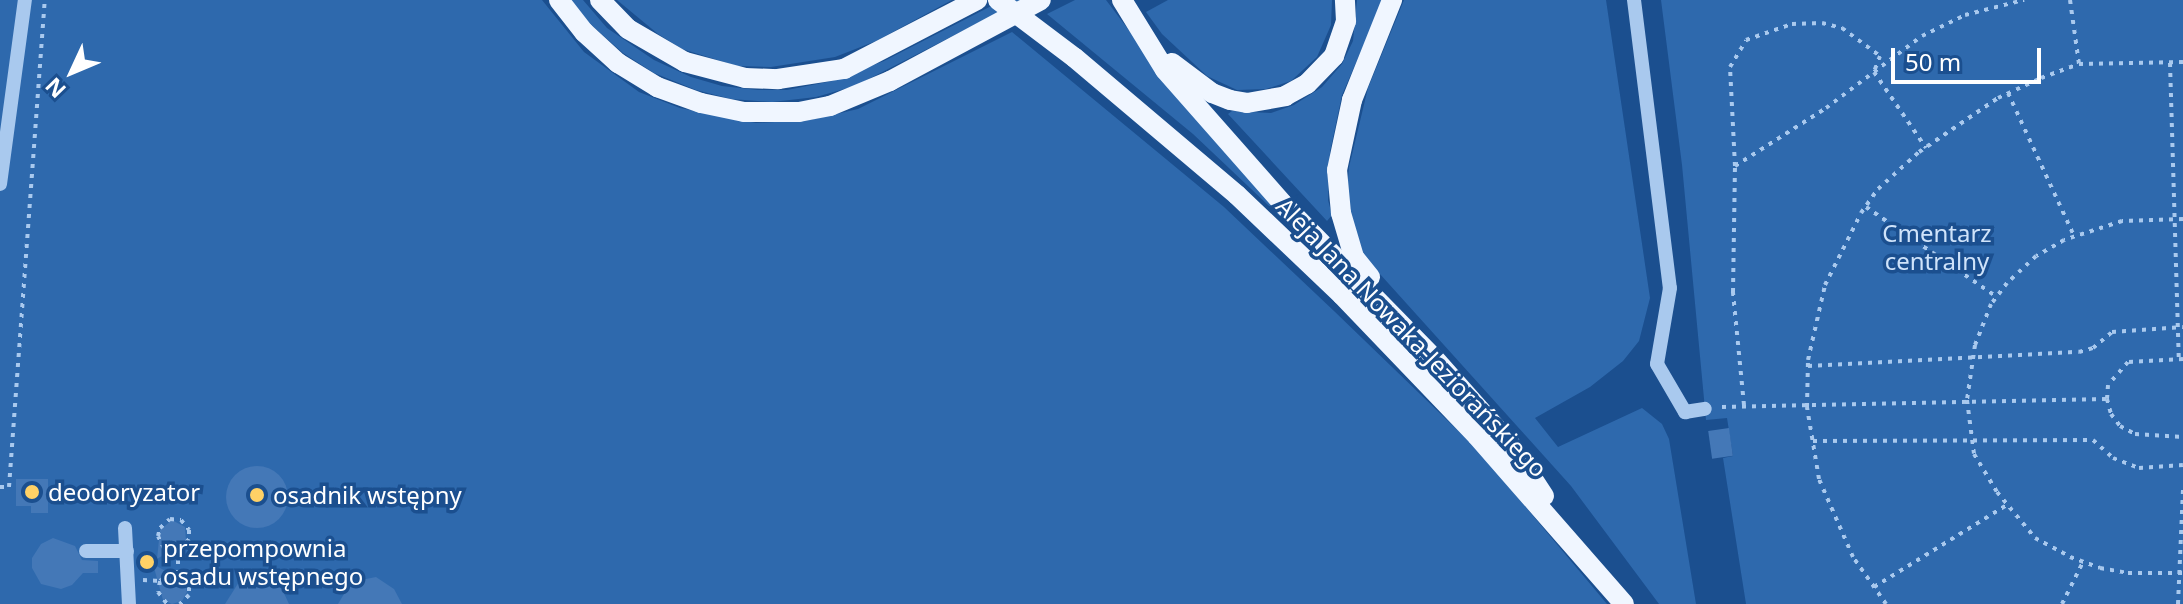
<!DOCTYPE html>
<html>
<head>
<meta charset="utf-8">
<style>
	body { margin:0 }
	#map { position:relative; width:2183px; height:604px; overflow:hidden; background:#1b4f8f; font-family:"Noto Sans",sans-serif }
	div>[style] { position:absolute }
	.green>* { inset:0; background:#2e69ad }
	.building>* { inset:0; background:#4478b7; transform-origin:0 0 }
	.round { border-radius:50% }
	.path>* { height:4px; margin-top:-2px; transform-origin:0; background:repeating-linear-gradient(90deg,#a9c9ee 0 4px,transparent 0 10px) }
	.minor>* { height:14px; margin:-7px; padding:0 7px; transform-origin:7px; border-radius:7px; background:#a9c9ee }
	.major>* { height:20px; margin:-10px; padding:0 10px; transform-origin:10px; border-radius:10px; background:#f0f6ff }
	.dots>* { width:22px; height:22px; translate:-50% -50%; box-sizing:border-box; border:4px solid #1b4f8f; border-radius:50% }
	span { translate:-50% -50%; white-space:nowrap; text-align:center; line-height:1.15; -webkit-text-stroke:7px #1b4f8f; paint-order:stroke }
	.park-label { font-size:24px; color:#cfe3fa }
	.street-label { font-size:24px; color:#fff }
	.poi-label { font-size:24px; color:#fff }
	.left { translate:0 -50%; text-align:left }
	.north { position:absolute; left:32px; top:32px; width:80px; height:80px; -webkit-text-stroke:6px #1b4f8f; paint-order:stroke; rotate:226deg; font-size:22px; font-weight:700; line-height:32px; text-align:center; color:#fff }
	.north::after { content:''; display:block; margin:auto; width:28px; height:36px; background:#fff; clip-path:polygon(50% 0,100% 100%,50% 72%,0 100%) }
	.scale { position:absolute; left:1891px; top:48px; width:150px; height:36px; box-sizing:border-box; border:4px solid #fff; border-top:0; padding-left:10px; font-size:24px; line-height:28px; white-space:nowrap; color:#fff; -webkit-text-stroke:6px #1b4f8f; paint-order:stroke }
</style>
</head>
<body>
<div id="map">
	<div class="green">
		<i style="clip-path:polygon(0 0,542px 0,584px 52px,639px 92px,680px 108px,756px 123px,810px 120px,858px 109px,1012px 32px,1224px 207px,1334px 311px,1477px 449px,1607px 604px,0 604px)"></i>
		<i style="clip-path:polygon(571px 0,583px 0,607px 28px,654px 60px,691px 77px,722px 86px,758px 90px,787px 90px,832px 81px,884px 61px,1003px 0,1023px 0,855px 86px,816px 97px,772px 102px,731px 99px,696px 90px,654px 73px,623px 53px,589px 23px)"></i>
		<i style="clip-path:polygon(617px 0,952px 0,876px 41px,835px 57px,771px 67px,737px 66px,682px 49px,658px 34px)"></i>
		<i style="clip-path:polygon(1075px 0,1106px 0,1178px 95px,1343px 276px,1193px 134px,1047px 14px)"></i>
		<i style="clip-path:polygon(1168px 0,1332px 0,1331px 25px,1317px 57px,1291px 81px,1266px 89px,1237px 90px,1207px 76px,1162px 34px,1146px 12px)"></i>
		<i style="clip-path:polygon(1357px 0,1383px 0,1342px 95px,1330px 152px,1328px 200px,1332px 215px,1327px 221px,1228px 114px,1232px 111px,1271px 113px,1294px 105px,1322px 87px,1342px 64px,1353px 41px)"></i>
		<i style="clip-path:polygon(1404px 0,1606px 0,1650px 298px,1639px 341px,1623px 361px,1590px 387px,1535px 418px,1558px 447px,1642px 408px,1662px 424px,1669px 439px,1696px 604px,1659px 604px,1571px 486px,1361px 253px,1346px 204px,1349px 167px,1368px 88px)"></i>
		<i style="clip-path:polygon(1661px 0,2183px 0,2183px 604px,1746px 604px,1723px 458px,1733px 456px,1727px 418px,1706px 420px,1682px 165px)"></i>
	</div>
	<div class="building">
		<i style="left:1729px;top:428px;width:28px;height:21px;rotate:82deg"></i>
		<i class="round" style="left:226px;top:466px;width:62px;height:62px"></i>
		<i style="clip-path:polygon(16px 479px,48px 479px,48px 513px,31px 513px,31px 506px,16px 506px)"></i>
		<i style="clip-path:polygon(172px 520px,185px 527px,186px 541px,157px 559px,160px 530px)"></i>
		<i style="clip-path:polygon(53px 538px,75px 546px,82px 560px,98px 561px,98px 573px,83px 573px,72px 585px,61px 589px,41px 584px,32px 568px,32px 558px,41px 544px)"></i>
		<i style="clip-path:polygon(153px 564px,185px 582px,187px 592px,182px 601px,172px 604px,163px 600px)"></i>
		<i style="clip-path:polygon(263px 577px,282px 589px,289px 604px,225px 604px,239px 582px)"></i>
		<i style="clip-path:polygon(376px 577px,394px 589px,402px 604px,338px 604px,351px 582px)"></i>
	</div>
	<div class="path">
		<i style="left:2070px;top:0;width:65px;rotate:82deg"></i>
		<i style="left:2170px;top:63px;width:296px;rotate:88.3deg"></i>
		<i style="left:2008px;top:93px;width:157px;rotate:65.2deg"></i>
		<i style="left:1735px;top:166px;width:99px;rotate:-92.9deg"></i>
		<i style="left:1730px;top:67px;width:31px;rotate:-59deg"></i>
		<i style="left:1746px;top:40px;width:49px;rotate:-19.2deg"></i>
		<i style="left:1792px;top:24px;width:30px;rotate:-2deg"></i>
		<i style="left:1822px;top:23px;width:21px;rotate:14deg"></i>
		<i style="left:1842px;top:28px;width:47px;rotate:36.4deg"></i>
		<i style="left:1880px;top:56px;width:17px;rotate:111deg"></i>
		<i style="left:1874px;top:72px;width:92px;rotate:55.6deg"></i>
		<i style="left:1866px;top:207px;width:159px;rotate:34.5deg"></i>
		<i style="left:2183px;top:219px;width:61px;rotate:178.1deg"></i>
		<i style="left:2122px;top:221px;width:61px;rotate:161.9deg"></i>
		<i style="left:2064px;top:240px;width:32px;rotate:150deg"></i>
		<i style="left:2036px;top:256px;width:40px;rotate:137deg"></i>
		<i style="left:2007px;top:283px;width:26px;rotate:127deg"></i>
		<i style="left:1991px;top:304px;width:44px;rotate:111.3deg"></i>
		<i style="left:1975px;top:345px;width:56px;rotate:98.3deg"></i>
		<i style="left:1967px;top:400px;width:54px;rotate:82.6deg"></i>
		<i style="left:1974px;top:454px;width:44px;rotate:58.8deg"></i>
		<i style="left:1997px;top:492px;width:60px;rotate:50.4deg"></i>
		<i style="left:2035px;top:538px;width:40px;rotate:28deg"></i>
		<i style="left:2070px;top:557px;width:32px;rotate:20deg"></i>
		<i style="left:2100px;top:568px;width:28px;rotate:10deg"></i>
		<i style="left:2128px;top:573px;width:55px"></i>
		<i style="left:2183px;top:359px;width:55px;rotate:176.9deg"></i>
		<i style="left:2128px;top:362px;width:30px;rotate:131deg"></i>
		<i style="left:2108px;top:385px;width:14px;rotate:94deg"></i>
		<i style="left:2107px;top:399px;width:16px;rotate:75deg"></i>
		<i style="left:2111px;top:414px;width:15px;rotate:53deg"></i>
		<i style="left:2120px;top:426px;width:17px;rotate:28deg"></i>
		<i style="left:2135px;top:434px;width:48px;rotate:3.6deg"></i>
		<i style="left:1808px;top:366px;width:271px;rotate:-3deg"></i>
		<i style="left:2079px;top:352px;width:15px;rotate:-16deg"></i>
		<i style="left:2093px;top:348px;width:25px;rotate:-40deg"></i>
		<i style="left:2112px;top:332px;width:71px;rotate:-4deg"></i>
		<i style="left:1744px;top:405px;width:114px;rotate:-95.6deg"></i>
		<i style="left:1733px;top:292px;width:126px;rotate:-89.1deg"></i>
		<i style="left:1735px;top:166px;width:108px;rotate:-32.5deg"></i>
		<i style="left:1826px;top:108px;width:120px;rotate:-36.9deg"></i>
		<i style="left:1922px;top:36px;width:48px;rotate:-26deg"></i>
		<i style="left:1965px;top:15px;width:61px;rotate:-14.3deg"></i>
		<i style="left:1722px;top:407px;width:385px;rotate:-1.2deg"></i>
		<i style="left:1813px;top:441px;width:280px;rotate:-0.2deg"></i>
		<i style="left:2093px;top:440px;width:27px;rotate:42deg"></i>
		<i style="left:2113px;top:458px;width:28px;rotate:21deg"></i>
		<i style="left:2139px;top:468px;width:44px;rotate:-3.9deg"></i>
		<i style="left:0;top:487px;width:9px"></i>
		<i style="left:9px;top:487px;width:488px;rotate:-85.8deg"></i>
		<i style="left:179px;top:574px;width:16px;rotate:52deg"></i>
		<i style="left:189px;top:587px;width:8px;rotate:90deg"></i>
		<i style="left:189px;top:595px;width:13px;rotate:135deg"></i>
		<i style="left:143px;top:580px;width:17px;rotate:3deg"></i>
		<i style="left:160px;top:581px;width:9px;rotate:-41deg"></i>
		<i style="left:167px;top:575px;width:11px;rotate:-5deg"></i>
		<i style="left:178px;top:574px;width:22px;rotate:-90deg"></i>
		<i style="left:178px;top:552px;width:15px;rotate:-164deg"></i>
		<i style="left:164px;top:548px;width:13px;rotate:-117deg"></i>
		<i style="left:158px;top:536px;width:8px;rotate:-76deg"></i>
		<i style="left:160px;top:528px;width:13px;rotate:-42deg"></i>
		<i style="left:170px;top:519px;width:11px;rotate:5deg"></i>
		<i style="left:181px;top:520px;width:13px;rotate:51deg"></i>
		<i style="left:189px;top:530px;width:9px;rotate:90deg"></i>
		<i style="left:189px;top:539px;width:17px;rotate:130deg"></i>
		<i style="left:160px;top:581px;width:11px;rotate:100deg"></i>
		<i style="left:158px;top:592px;width:15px;rotate:53deg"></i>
		<i style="left:1874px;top:587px;width:156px;rotate:-31.7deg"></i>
		<i style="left:1886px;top:604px;width:57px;rotate:-125.1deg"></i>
		<i style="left:1853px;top:557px;width:85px;rotate:-113.6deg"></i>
		<i style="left:1819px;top:479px;width:73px;rotate:-99.5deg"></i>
		<i style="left:1807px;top:407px;width:47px;rotate:-88.8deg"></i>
		<i style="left:1808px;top:360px;width:77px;rotate:-77.2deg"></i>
		<i style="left:1825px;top:285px;width:80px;rotate:-63.4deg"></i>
		<i style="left:1861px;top:213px;width:29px;rotate:-55deg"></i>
		<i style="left:1878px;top:189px;width:55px;rotate:-42.1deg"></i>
		<i style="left:1919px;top:152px;width:96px;rotate:-34.4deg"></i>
		<i style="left:1998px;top:98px;width:47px;rotate:-24.9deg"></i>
		<i style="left:2041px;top:78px;width:40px;rotate:-20.2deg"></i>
		<i style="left:2079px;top:64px;width:104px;rotate:-1.1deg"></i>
		<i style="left:2062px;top:604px;width:47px;rotate:-63.4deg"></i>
		<i style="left:2178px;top:604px;width:115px;rotate:-87.5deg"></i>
	</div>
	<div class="minor">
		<i style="left:1634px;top:0;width:290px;rotate:82.9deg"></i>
		<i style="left:1670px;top:288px;width:77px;rotate:99.7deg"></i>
		<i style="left:1657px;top:364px;width:56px;rotate:59.7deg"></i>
		<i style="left:1685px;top:412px;width:20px;rotate:-9deg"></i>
		<i style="left:0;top:184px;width:186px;rotate:-82.3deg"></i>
		<i style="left:125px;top:528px;width:76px;rotate:87deg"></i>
		<i style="left:86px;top:551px;width:41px"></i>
	</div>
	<div class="major">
		<i style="left:559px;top:0;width:41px;rotate:52deg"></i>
		<i style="left:584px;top:32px;width:46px;rotate:42.4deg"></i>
		<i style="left:618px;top:63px;width:46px;rotate:31.6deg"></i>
		<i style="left:657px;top:87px;width:47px;rotate:20deg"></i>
		<i style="left:701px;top:103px;width:44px;rotate:11.8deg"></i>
		<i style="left:744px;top:112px;width:55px"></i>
		<i style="left:799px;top:112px;width:32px;rotate:-11deg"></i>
		<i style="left:830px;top:106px;width:65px;rotate:-22.6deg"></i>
		<i style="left:890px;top:81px;width:171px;rotate:-28.2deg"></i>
		<i style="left:600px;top:0;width:40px;rotate:46deg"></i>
		<i style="left:628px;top:29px;width:66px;rotate:30.1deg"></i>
		<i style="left:685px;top:62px;width:62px;rotate:14.9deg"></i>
		<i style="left:745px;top:78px;width:33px;rotate:2deg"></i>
		<i style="left:778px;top:79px;width:67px;rotate:-8.6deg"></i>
		<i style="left:844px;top:69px;width:150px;rotate:-27.4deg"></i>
		<i style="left:998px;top:0;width:96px;rotate:37deg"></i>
		<i style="left:1075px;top:58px;width:212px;rotate:40.2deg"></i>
		<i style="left:1237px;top:195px;width:145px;rotate:43.6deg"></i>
		<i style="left:1342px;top:295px;width:195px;rotate:46.2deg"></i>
		<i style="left:1477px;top:436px;width:223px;rotate:48.8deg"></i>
		<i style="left:1122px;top:0;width:82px;rotate:58.4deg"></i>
		<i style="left:1165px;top:70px;width:179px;rotate:48.6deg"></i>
		<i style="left:1283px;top:204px;width:213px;rotate:45.6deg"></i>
		<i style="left:1432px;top:356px;width:118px;rotate:48.4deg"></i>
		<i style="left:1510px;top:444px;width:62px;rotate:56.8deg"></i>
		<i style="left:1172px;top:63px;width:50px;rotate:36.9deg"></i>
		<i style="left:1212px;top:93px;width:19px;rotate:21deg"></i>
		<i style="left:1230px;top:100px;width:17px;rotate:10deg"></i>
		<i style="left:1247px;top:103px;width:39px;rotate:-10deg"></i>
		<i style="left:1285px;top:96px;width:25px;rotate:-29deg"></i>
		<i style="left:1307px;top:84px;width:39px;rotate:-46deg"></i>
		<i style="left:1334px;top:56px;width:37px;rotate:-71deg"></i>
		<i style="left:1346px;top:21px;width:21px;rotate:-93deg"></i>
		<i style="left:1370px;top:277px;width:26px;rotate:-129deg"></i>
		<i style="left:1354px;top:257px;width:46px;rotate:-106.5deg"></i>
		<i style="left:1341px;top:213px;width:43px;rotate:-95.3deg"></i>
		<i style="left:1337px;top:170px;width:72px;rotate:-77.9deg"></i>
		<i style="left:1352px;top:100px;width:108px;rotate:-68.2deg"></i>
	</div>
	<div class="dots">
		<i style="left:32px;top:492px;background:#ffd166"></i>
		<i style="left:257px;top:495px;background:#ffd166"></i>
		<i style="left:147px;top:562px;background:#ffd166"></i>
	</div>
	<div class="park-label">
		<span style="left:1937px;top:247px">Cmentarz<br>centralny</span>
	</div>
	<div class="street-label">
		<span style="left:1412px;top:337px;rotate:46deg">Aleja Jana Nowaka-Jeziorańskiego</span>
	</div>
	<div class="poi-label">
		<span class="left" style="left:48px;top:492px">deodoryzator</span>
		<span class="left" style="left:273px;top:495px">osadnik wstępny</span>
		<span class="left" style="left:163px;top:562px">przepompownia<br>osadu wstępnego</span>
	</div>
	<div class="north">N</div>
	<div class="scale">50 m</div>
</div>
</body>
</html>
